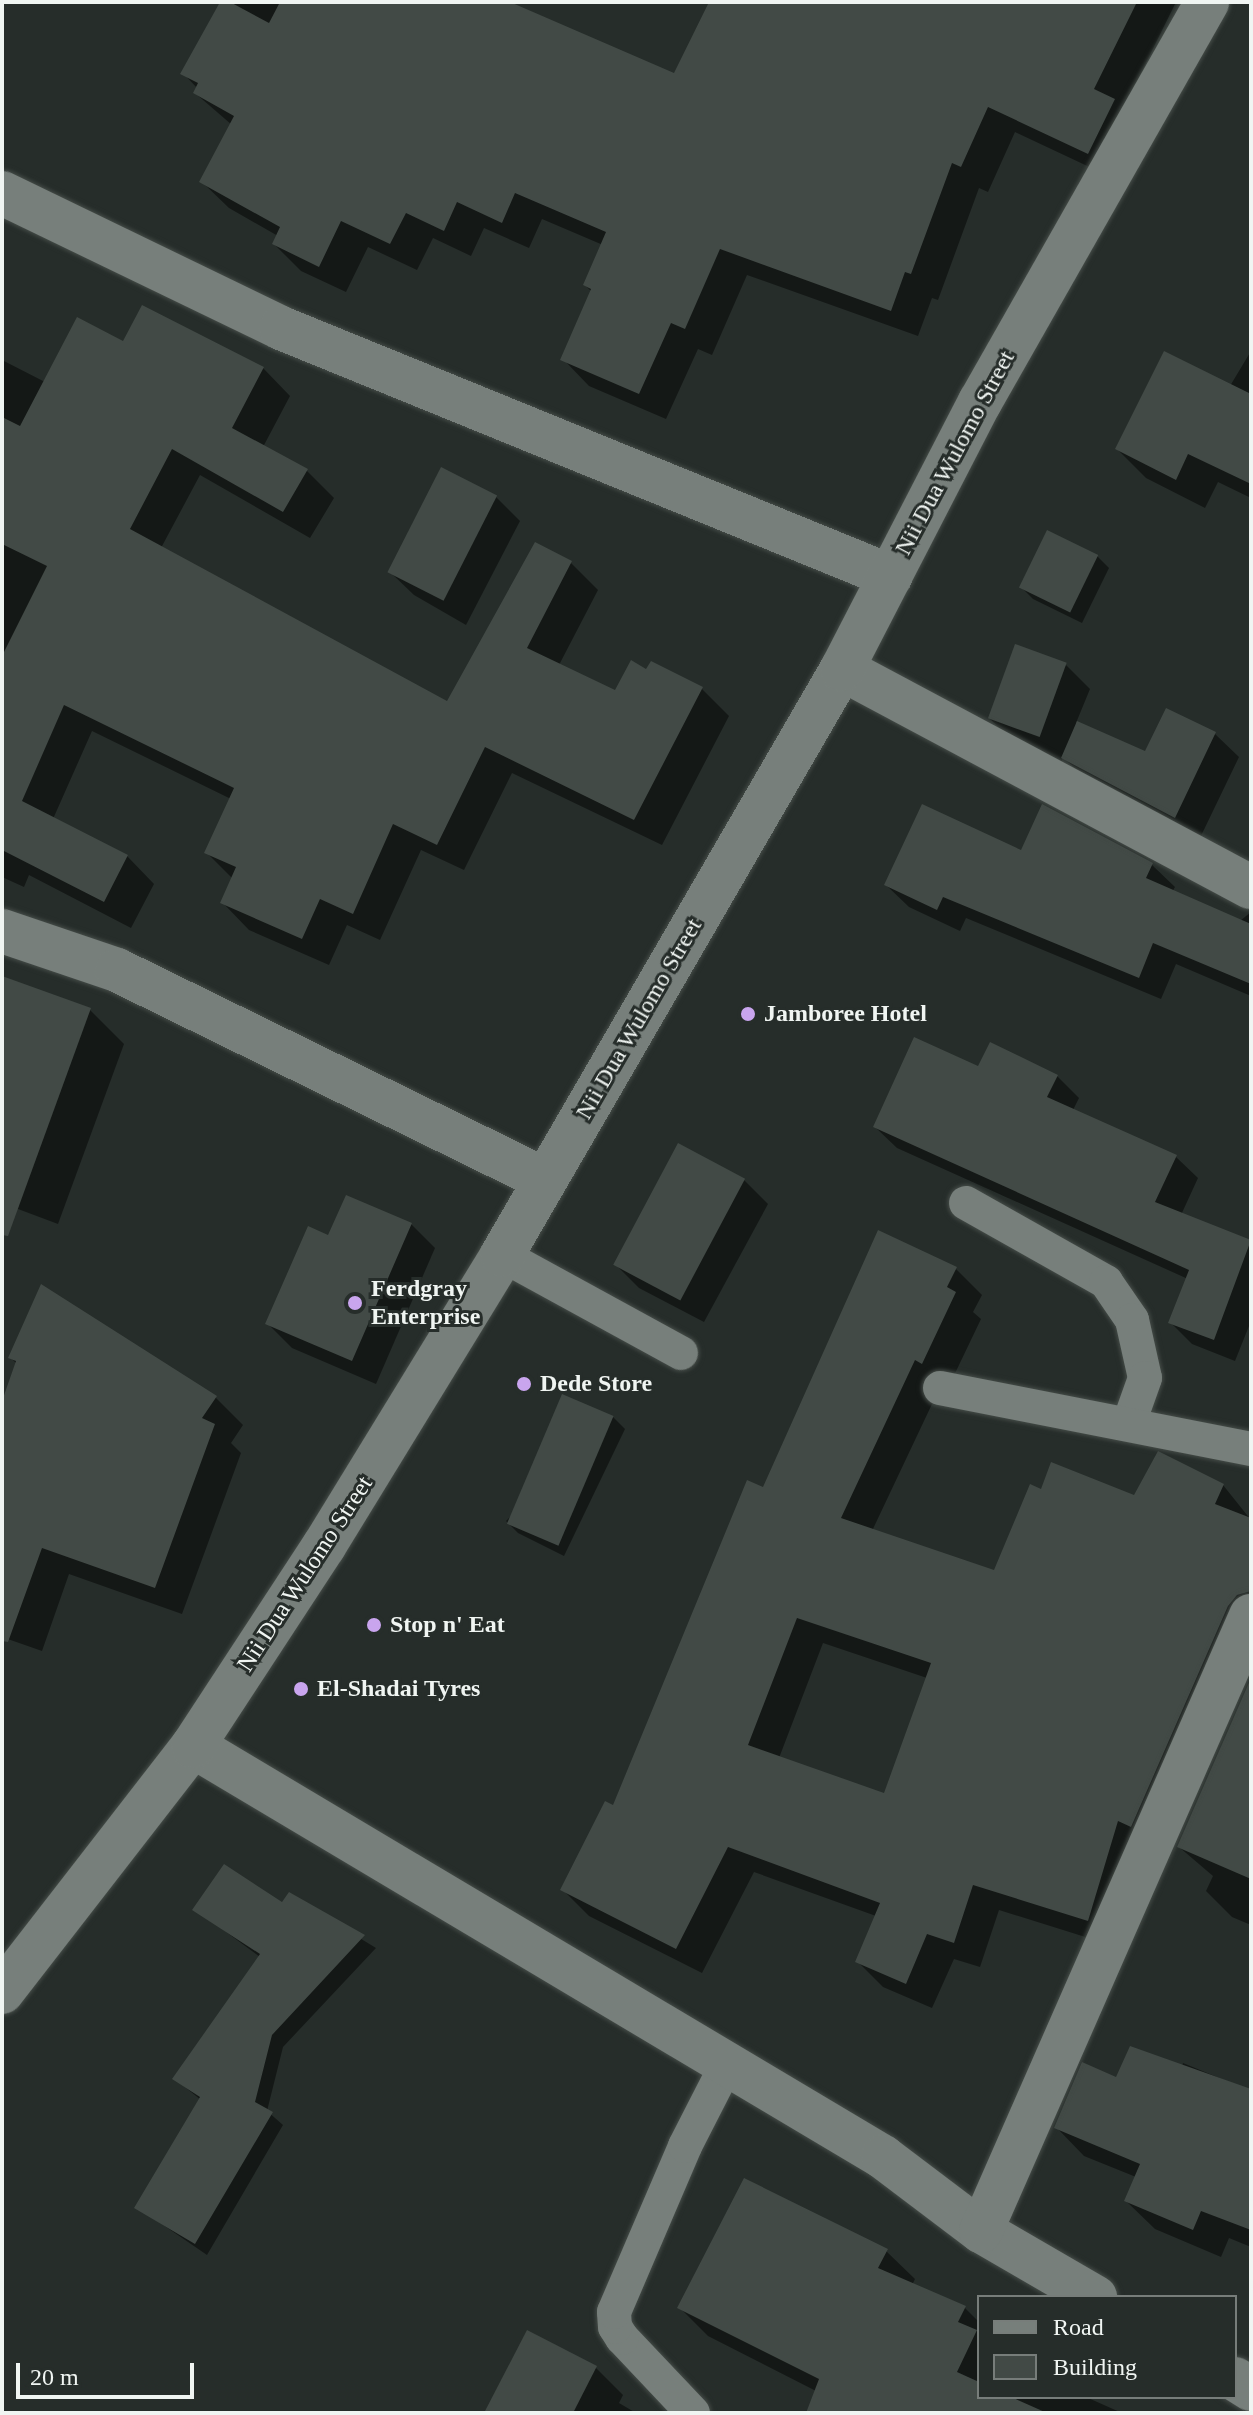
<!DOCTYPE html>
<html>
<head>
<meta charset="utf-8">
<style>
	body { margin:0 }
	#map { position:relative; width:1253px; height:2415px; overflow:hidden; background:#262d2a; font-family:Georgia,serif }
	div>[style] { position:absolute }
	.shadow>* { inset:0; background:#0007 }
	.building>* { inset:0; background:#424a46; transform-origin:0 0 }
	.roads { filter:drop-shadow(0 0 2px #454c48) drop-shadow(0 0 2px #454c48) }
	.lane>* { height:34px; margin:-17px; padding:0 17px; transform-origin:17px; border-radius:17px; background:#777f7b }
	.street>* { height:44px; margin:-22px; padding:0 22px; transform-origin:22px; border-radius:22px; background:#777f7b }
	.dots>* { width:22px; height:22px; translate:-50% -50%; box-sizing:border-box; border:4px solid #262d2a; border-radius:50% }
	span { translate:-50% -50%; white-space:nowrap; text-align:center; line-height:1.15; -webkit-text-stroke:6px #262d2a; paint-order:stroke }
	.street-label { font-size:24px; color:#f0f5f2 }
	.poi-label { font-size:24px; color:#f0f5f2; font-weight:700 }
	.left { translate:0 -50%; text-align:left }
	.frame { position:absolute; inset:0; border:4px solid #f0f5f2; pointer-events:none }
	.legend { position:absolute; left:977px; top:2295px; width:260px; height:104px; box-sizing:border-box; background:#262d2a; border:2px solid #777d7a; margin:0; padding:10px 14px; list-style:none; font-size:24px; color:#f0f5f2 }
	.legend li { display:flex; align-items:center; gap:16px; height:40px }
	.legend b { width:40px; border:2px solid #777d7a }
	.scale { position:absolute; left:16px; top:2363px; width:178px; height:36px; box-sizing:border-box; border:4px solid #f0f5f2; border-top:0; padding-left:10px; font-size:24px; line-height:28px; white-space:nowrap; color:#f0f5f2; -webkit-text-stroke:6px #262d2a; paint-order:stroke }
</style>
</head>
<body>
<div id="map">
	<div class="shadow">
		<i style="clip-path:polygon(222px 2px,468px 2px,675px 75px,711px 2px,1176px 2px,1123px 110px,1115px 179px,1015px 132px,988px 192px,979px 188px,938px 300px,932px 298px,918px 336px,747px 275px,712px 355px,698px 349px,666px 419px,589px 386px,563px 359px,592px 292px,585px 285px,603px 245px,542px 219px,529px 248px,484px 228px,471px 256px,433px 238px,417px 270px,368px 247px,346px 292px,301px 271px,274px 244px,278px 236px,229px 208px,202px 182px,232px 125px,195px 93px,197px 88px,183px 73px)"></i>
		<i style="clip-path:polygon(124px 343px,263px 368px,290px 396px,263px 447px,307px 471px,334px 498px,310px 538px,200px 475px,161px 548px,448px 703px,571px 563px,598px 590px,559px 665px,616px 693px,647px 672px,702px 689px,729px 716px,662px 845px,512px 773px,464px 870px,421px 850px,380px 940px,347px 925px,329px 965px,249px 930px,222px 902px,233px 879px,207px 853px,231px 799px,92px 731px,53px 819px,127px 856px,154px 884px,131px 928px,29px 875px,24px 887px,2px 877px,2px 360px,45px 382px)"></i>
		<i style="clip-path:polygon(1251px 351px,1251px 498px,1218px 482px,1205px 508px,1146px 478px,1117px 449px,1230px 386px)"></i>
		<i style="clip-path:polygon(442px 470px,496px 497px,520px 521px,466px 625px,414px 595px,390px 572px)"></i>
		<i style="clip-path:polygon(1097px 556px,1109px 568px,1082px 623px,1033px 599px,1021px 587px)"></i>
		<i style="clip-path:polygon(1066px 665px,1090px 689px,1076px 723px,1146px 754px,1215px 734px,1239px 757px,1199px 840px,1088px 781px,1063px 757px,1060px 766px,1013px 741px,989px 718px)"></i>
		<i style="clip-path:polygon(1022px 853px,1152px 865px,1175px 887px,1172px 892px,1240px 921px,1251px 912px,1251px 996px,1176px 964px,1161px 999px,966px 918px,960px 931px,909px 907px,886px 885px)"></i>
		<i style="clip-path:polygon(2px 978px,90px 1010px,124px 1044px,58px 1224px,2px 1203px)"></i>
		<i style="clip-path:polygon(979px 1069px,1057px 1076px,1079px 1098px,1073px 1110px,1176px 1157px,1198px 1178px,1181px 1215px,1251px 1242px,1251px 1321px,1235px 1361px,1192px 1344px,1170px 1322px,1188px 1279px,897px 1148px,875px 1127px)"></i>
		<i style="clip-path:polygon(679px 1146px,744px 1180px,768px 1204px,704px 1322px,639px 1288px,615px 1264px)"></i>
		<i style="clip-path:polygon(411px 1224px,435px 1248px,376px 1384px,292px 1348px,268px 1324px,329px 1237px)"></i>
		<i style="clip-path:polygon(evenodd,956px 1269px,982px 1295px,973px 1312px,981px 1319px,948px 1388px,941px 1385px,872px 1531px,995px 1572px,1042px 1491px,1135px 1498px,1223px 1485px,1251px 1520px,1251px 1638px,1114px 1946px,999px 1910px,980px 1967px,954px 1959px,932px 2008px,883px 1987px,857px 1961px,876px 1916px,754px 1872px,702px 1973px,589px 1916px,563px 1890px,614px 1808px,764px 1489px,956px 1269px,823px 1643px,927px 1678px,885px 1796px,779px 1758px,823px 1643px)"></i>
		<i style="clip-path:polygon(10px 1357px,215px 1397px,243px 1425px,231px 1443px,241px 1453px,182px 1614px,69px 1574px,42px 1651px,2px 1637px,2px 1407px,17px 1364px)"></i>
		<i style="clip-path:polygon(613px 1417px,625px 1429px,564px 1556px,518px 1533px,506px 1521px)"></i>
		<i style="clip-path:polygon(1251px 1683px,1251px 1925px,1232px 1917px,1206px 1891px,1213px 1876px,1179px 1847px)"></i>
		<i style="clip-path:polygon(289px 1895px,376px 1948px,283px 2047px,267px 2111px,283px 2125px,207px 2255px,137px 2207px,201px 2100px,175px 2079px,260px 1957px,195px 1909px,283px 1905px)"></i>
		<i style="clip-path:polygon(1183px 2063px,1251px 2091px,1251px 2247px,1229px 2238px,1221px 2257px,1155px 2229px,1126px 2201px,1136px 2177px,1084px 2156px,1056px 2127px,1118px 2079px,1181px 2070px)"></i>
		<i style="clip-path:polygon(886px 2251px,915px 2279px,912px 2285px,965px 2308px,979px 2322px,979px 2397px,1086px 2397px,1122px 2413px,807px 2413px,816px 2391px,708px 2336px,680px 2308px)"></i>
		<i style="clip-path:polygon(596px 2368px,623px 2395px,619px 2403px,636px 2413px,486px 2413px)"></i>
	</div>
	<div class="building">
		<i style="clip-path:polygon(220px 2px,230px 2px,269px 23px,280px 2px,510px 2px,674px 73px,709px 2px,1137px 2px,1094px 89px,1115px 99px,1088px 154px,988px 107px,961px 167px,952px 163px,911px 274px,905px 272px,891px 311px,720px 249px,685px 329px,671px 323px,639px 394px,560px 360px,591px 289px,583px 285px,606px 232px,515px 193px,502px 223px,457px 202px,444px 231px,406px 213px,390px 244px,341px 221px,319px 267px,272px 244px,280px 227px,199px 182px,234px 116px,193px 93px,198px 83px,180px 74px)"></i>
		<i style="clip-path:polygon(142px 305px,264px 367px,232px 428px,308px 469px,283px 512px,172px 449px,130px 529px,447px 701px,535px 542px,572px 561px,527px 648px,615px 690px,631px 660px,646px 669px,651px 661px,703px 687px,634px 820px,485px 747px,437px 845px,393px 824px,353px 914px,320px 899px,302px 939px,220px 903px,236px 867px,204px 853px,234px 788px,64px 705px,22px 801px,128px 855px,104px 902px,2px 850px,2px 656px,47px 566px,2px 544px,2px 417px,20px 426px,77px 317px,123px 341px)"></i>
		<i style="clip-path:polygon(1164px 351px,1251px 394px,1251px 484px,1188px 454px,1176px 480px,1115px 449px)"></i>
		<i style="left:441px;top:467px;width:63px;height:118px;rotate:27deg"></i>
		<i style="left:1047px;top:530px;width:57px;height:64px;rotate:26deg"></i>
		<i style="left:1015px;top:644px;width:55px;height:79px;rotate:20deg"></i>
		<i style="clip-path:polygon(1166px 708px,1216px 732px,1175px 818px,1061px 758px,1077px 721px,1145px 751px)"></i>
		<i style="clip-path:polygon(922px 804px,1021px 850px,1042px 804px,1153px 863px,1146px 878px,1251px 924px,1251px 984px,1153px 943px,1139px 978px,943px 897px,937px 910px,884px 885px)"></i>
		<i style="clip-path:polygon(2px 976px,91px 1008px,8px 1236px,2px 1235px)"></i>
		<i style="clip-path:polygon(914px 1037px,978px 1066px,990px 1042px,1058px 1075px,1047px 1097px,1177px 1155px,1155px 1202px,1251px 1240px,1214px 1340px,1168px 1323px,1189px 1270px,873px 1127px)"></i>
		<i style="left:678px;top:1143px;width:76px;height:138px;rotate:28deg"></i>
		<i style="clip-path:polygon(346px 1195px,412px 1223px,352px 1361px,265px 1324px,308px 1226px,328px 1235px)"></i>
		<i style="clip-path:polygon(evenodd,878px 1230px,957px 1267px,947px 1287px,956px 1292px,922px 1364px,915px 1360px,841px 1518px,994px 1570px,1030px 1484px,1041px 1489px,1051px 1462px,1134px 1495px,1158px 1451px,1224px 1484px,1215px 1504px,1251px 1518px,1251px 1591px,1237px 1595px,1228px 1606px,1131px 1827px,1118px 1821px,1088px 1921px,973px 1885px,954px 1943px,927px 1934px,906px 1984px,855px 1962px,880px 1903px,728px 1847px,676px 1949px,560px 1890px,605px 1801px,613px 1805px,747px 1480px,763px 1487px,878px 1230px,797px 1618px,931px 1663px,884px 1793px,748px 1745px,797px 1618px)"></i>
		<i style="clip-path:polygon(41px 1284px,217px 1396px,202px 1418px,215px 1424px,155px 1588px,42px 1548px,8px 1642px,2px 1641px,2px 1401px,16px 1361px,8px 1358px)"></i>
		<i style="left:562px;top:1394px;width:56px;height:141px;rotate:23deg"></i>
		<i style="clip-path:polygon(1251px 1678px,1251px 1879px,1177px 1847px)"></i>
		<i style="clip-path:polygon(224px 1864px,282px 1902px,289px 1892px,365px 1935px,272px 2035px,255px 2102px,273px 2112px,195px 2244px,134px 2208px,200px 2097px,172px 2079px,260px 1954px,192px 1910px)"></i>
		<i style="clip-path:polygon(1130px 2046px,1251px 2089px,1251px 2230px,1201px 2211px,1193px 2230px,1124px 2201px,1140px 2164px,1054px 2128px,1082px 2062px,1116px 2077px)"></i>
		<i style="clip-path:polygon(744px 2178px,888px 2249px,878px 2268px,966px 2306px,958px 2322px,977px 2330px,957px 2372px,979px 2382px,979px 2397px,1011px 2397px,1047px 2413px,806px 2413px,819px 2379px,677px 2308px)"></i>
		<i style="clip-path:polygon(527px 2330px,597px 2366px,573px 2413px,484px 2413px)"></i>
	</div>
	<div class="roads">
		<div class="lane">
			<i style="left:966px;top:1203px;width:161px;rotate:29.4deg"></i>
			<i style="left:1106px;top:1282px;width:46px;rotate:55.6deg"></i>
			<i style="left:1132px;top:1320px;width:59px;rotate:77.4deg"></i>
			<i style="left:1145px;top:1378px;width:48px;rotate:109.6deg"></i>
			<i style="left:502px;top:1255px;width:204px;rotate:28.7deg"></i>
			<i style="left:940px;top:1388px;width:317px;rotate:11.1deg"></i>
			<i style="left:693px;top:2413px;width:103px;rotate:-133.4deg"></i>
			<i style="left:622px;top:2338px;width:13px;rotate:-122deg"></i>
			<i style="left:615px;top:2327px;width:15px;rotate:-94deg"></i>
			<i style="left:614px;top:2312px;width:181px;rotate:-66.8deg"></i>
			<i style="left:685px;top:2146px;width:94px;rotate:-62.9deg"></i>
		</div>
		<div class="street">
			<i style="left:2px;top:193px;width:310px;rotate:25.8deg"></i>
			<i style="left:281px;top:328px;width:658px;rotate:22.16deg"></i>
			<i style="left:842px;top:669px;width:463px;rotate:28.1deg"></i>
			<i style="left:2px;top:931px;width:121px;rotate:18.7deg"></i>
			<i style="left:117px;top:970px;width:477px;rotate:26.1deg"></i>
			<i style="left:193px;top:1746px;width:803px;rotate:30.78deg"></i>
			<i style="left:883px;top:2157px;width:123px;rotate:37.1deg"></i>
			<i style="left:981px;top:2231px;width:132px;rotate:30.1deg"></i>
			<i style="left:2px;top:1992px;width:311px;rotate:-52.2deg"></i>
			<i style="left:193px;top:1746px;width:239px;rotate:-56.8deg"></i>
			<i style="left:324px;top:1546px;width:341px;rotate:-58.5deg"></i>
			<i style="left:502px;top:1255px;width:677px;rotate:-59.88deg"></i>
			<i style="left:842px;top:669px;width:301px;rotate:-62.7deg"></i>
			<i style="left:980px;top:402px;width:460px;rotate:-60.4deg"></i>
			<i style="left:981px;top:2231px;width:672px;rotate:-66.3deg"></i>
			<i style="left:1235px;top:2379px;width:19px;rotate:32deg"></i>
		</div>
	</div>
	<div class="dots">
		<i style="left:748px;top:1014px;background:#c9a5ee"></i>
		<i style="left:355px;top:1303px;background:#c9a5ee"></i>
		<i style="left:524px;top:1384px;background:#c9a5ee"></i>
		<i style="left:374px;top:1625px;background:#c9a5ee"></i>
		<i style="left:301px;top:1689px;background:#c9a5ee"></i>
	</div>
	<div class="street-label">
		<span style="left:955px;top:453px;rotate:-62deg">Nii Dua Wulomo Street</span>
		<span style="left:639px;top:1019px;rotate:-60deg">Nii Dua Wulomo Street</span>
		<span style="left:305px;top:1574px;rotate:-57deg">Nii Dua Wulomo Street</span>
	</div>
	<div class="poi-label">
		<span class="left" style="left:764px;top:1014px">Jamboree Hotel</span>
		<span class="left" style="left:371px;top:1303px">Ferdgray<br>Enterprise</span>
		<span class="left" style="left:540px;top:1384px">Dede Store</span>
		<span class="left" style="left:390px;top:1625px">Stop n' Eat</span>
		<span class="left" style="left:317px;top:1689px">El-Shadai Tyres</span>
	</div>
	<div class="frame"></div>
	<ul class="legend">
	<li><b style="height:10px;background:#777f7b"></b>Road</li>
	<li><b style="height:22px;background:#424a46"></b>Building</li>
	</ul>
	<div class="scale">20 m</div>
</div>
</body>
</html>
